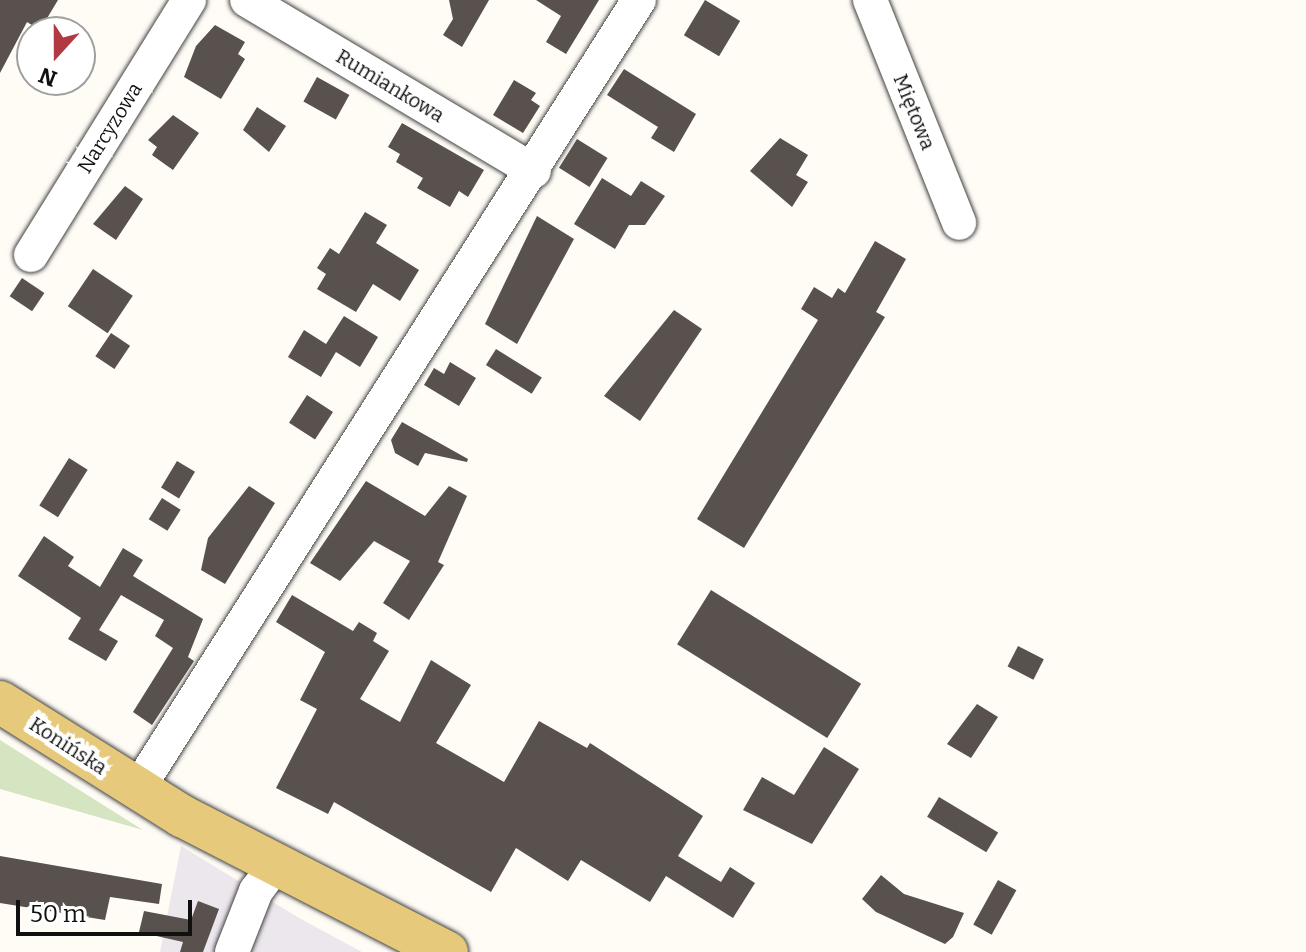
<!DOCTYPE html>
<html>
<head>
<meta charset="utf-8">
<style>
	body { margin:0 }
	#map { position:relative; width:1306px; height:952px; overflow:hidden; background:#fefcf5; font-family:Bitter,serif }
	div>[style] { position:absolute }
	.industrial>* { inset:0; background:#ece6ed }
	.green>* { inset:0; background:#d5e5c2 }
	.building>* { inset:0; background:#58514e; transform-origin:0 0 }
	.roads { filter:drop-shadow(0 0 2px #434343) drop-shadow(0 0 2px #434343) }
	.minor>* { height:34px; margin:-17px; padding:0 17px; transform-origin:17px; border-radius:17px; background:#fff }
	.major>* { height:42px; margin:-21px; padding:0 21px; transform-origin:21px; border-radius:21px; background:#e7c97b }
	span { translate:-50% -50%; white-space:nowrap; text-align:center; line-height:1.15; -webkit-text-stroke:8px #fff; paint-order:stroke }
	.street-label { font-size:20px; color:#101010 }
	.north { position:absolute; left:16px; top:16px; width:80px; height:80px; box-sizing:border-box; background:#fff; border:2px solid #9f9f9f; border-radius:50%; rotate:201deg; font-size:22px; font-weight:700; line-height:32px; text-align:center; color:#101010 }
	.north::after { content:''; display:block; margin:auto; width:28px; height:36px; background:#b03943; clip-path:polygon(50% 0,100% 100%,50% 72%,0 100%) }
	.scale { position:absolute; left:16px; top:900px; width:176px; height:36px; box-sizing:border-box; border:4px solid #101010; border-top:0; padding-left:10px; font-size:24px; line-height:28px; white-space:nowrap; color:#101010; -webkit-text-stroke:6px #fff; paint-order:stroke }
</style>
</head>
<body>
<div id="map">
	<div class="industrial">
		<i style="clip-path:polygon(181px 846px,299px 918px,362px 952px,160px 952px)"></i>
	</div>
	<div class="green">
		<i style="clip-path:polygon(0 740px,108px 808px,143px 830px,0 789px)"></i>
	</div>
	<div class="building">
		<i style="clip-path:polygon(0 0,58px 0,40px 30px,27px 22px,0 73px)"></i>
		<i style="clip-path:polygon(449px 0,489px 0,462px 47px,443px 35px,453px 19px)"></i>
		<i style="clip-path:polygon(536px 0,599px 0,566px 54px,546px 42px,561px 16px)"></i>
		<i style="left:705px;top:0;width:41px;height:41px;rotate:31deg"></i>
		<i style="clip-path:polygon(215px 25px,245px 42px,238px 54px,245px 59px,221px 99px,184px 77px,196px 46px)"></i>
		<i style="clip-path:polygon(624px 69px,696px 114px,674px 152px,651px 138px,658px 127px,607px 95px)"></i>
		<i style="left:317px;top:77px;width:37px;height:28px;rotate:29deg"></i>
		<i style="clip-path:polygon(514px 80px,536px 93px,531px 100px,540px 106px,523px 133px,493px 115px)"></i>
		<i style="clip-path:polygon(257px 107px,286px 126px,269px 152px,243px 130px)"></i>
		<i style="clip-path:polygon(173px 115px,199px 133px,173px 170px,152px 155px,157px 147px,148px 140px)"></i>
		<i style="clip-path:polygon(402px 123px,484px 170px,468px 197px,459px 191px,450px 207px,417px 188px,423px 178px,396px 162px,400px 154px,388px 147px)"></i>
		<i style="clip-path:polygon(780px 138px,808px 155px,796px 175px,808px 182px,792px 207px,750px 171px)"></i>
		<i style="left:577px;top:139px;width:36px;height:34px;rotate:32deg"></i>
		<i style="clip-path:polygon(602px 178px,631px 196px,641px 181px,665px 196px,645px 225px,629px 225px,615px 249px,574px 224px)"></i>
		<i style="clip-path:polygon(125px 186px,143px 199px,116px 240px,93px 224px)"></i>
		<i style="clip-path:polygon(365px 212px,387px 225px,376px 243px,419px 270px,400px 301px,373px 284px,356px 312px,317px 289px,326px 274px,317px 268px,330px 248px,339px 254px)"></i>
		<i style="clip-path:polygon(537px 216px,574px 239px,517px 344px,485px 324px)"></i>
		<i style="clip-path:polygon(875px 241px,906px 259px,876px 312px,885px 317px,744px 548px,697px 519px,818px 320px,801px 309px,814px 287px,832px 298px,838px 288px,845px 293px)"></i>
		<i style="left:93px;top:269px;width:48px;height:45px;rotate:34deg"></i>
		<i style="left:22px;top:278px;width:27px;height:22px;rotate:34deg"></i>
		<i style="clip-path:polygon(674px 310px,702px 329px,640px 421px,604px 396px)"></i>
		<i style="clip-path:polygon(344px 316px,378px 337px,360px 367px,336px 352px,321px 377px,288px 357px,304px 330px,326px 344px)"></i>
		<i style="left:111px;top:333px;width:23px;height:28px;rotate:34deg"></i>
		<i style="left:496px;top:349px;width:54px;height:19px;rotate:32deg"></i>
		<i style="clip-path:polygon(450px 362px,476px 378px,459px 406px,424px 385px,434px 368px,444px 374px)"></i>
		<i style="left:307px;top:395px;width:31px;height:33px;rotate:33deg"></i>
		<i style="clip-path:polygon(402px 422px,468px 459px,467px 462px,425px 453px,418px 466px,395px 453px,391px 440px)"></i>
		<i style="left:69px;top:458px;width:22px;height:56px;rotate:32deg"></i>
		<i style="left:177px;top:461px;width:21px;height:31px;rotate:31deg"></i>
		<i style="clip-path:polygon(366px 481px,425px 516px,449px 486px,467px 496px,438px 562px,444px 565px,409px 620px,383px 603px,410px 561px,374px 541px,340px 581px,310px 563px)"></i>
		<i style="clip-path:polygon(249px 486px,275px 503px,225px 584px,201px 570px,208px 538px)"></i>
		<i style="left:162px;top:498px;width:22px;height:25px;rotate:32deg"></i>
		<i style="clip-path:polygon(44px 536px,74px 557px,68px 566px,100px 587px,123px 548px,143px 560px,133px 576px,203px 619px,188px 657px,194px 661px,152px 725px,133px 712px,173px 648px,155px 636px,164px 620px,121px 595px,99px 630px,118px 641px,106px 661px,68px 639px,81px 618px,18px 576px)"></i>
		<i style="left:711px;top:590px;width:177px;height:64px;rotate:32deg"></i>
		<i style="clip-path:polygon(292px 595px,353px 631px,359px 622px,377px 633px,373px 641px,389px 651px,360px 699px,400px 722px,431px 660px,471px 685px,436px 743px,504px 782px,539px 721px,587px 748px,590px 743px,703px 816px,678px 856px,721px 882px,730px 867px,755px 883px,733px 918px,666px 876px,650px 902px,581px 860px,568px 881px,516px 848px,491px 892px,334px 802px,328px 814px,276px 788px,317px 709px,300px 700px,325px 652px,276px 622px)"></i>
		<i style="left:1018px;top:646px;width:29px;height:23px;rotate:27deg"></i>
		<i style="clip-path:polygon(977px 704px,998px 717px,971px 758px,947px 744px)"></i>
		<i style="clip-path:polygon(824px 747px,859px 769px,812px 844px,743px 810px,762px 777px,794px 795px)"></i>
		<i style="left:939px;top:797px;width:69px;height:23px;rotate:31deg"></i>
		<i style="clip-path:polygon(0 856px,162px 884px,159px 904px,110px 897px,105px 920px,0 903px)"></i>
		<i style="clip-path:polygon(881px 875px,904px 894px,964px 913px,953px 937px,945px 944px,876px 912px,862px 899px)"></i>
		<i style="left:998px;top:880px;width:21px;height:51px;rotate:29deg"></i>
		<i style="clip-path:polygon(198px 901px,219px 909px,203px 952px,180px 952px,183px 942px,139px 932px,144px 911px,191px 920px)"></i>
	</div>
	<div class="roads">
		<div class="minor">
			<i style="left:247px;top:0;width:334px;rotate:30.8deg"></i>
			<i style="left:870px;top:0;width:240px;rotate:68.2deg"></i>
			<i style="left:31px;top:255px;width:300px;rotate:-58.2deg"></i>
			<i style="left:137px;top:790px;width:936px;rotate:-57.57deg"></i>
			<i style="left:232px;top:952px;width:66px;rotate:-68.5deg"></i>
			<i style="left:256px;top:891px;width:31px;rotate:-53deg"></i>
		</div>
		<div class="major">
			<i style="left:0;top:702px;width:215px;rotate:32.1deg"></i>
			<i style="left:182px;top:816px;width:298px;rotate:27.2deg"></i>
		</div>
	</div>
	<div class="street-label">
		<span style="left:390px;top:86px;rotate:31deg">Rumiankowa</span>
		<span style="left:914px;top:112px;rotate:68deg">Miętowa</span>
		<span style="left:110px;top:128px;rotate:-58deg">Narcyzowa</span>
		<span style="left:68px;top:746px;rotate:33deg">Konińska</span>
	</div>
	<div class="north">N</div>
	<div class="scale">50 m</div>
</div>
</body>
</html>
